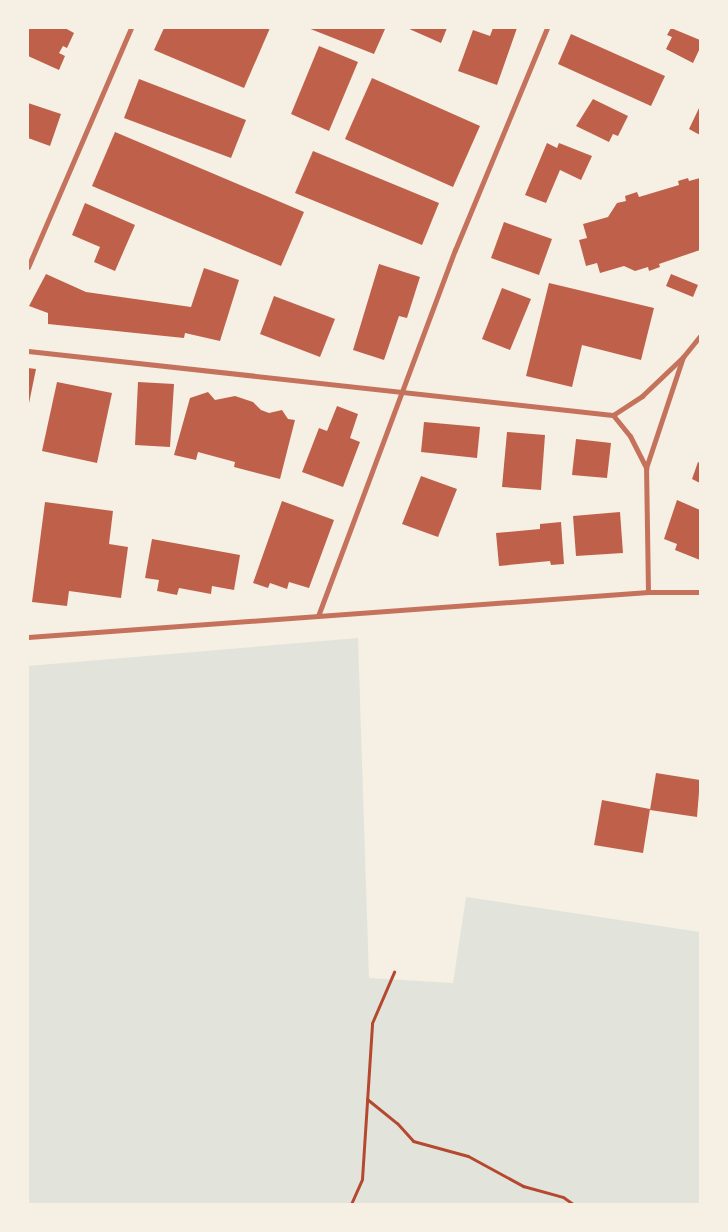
<!DOCTYPE html>
<html>
<head>
<meta charset="utf-8">
<style>
	body { margin:0 }
	#map { position:relative; width:728px; height:1232px; overflow:hidden; background:#f6efe4; font-family:"Roboto Condensed",sans-serif }
	div>[style] { position:absolute }
	[style*='--x'] { left:calc(var(--x)*1px); top:calc(var(--y)*1px); width:calc(var(--w)*1px); rotate:calc(var(--a)*1deg) }
	.green>* { inset:0; background:#e2e4dc }
	.building>* { inset:0; background:#bf614a }
	.path>* { height:3px; margin:-1.5px; padding:0 1.5px; transform-origin:1.5px; border-radius:1.5px; background:#b5482f }
	.minor>* { height:5px; margin:-2.5px; padding:0 2.5px; transform-origin:2.5px; border-radius:2.5px; background:#c5725c }
	span { translate:-50% -50%; white-space:nowrap; text-align:center; line-height:1.15; -webkit-text-stroke:4.5px #f6efe4; paint-order:stroke }
	.frame { position:absolute; inset:0; border:29px solid #f6efe4; pointer-events:none }
</style>
</head>
<body>
<div id="map">
	<div class="green">
		<div style="clip-path:polygon(358px 638px,369px 978px,453px 983px,466px 897px,700px 932px,700px 1204px,28px 1204px,28px 666px)"></div>
	</div>
	<div class="building">
		<div style="clip-path:polygon(28px 28px,65px 28px,74px 33px,67px 48px,63px 46px,59px 53px,65px 56px,59px 70px,28px 56px)"></div>
		<div style="clip-path:polygon(164px 28px,270px 28px,244px 88px,154px 50px)"></div>
		<div style="clip-path:polygon(308px 28px,382px 28px,385px 29px,374px 54px)"></div>
		<div style="clip-path:polygon(407px 28px,447px 28px,441px 43px)"></div>
		<div style="clip-path:polygon(493px 28px,517px 28px,497px 85px,458px 71px,473px 30px,490px 36px)"></div>
		<div style="clip-path:polygon(671px 28px,700px 40px,700px 48px,693px 63px,666px 49px,672px 37px,667px 35px)"></div>
		<div style="clip-path:polygon(571px 34px,665px 76px,651px 106px,558px 64px)"></div>
		<div style="clip-path:polygon(319px 46px,358px 62px,329px 131px,291px 114px)"></div>
		<div style="clip-path:polygon(372px 78px,480px 126px,453px 187px,345px 139px)"></div>
		<div style="clip-path:polygon(139px 79px,246px 120px,231px 158px,124px 118px)"></div>
		<div style="clip-path:polygon(593px 99px,628px 116px,618px 136px,613px 134px,609px 142px,576px 126px)"></div>
		<div style="clip-path:polygon(28px 103px,61px 114px,50px 146px,28px 138px)"></div>
		<div style="clip-path:polygon(700px 106px,700px 135px,689px 129px)"></div>
		<div style="clip-path:polygon(115px 132px,304px 212px,281px 266px,92px 186px)"></div>
		<div style="clip-path:polygon(547px 143px,557px 148px,559px 143px,592px 156px,581px 180px,560px 170px,546px 203px,525px 195px)"></div>
		<div style="clip-path:polygon(313px 151px,439px 203px,422px 245px,295px 193px)"></div>
		<div style="clip-path:polygon(688px 178px,689px 181px,700px 178px,700px 250px,659px 264px,660px 267px,649px 271px,648px 267px,635px 271px,624px 266px,600px 273px,597px 263px,586px 266px,579px 240px,587px 238px,583px 224px,608px 217px,617px 203px,626px 201px,625px 196px,637px 192px,639px 197px,679px 185px,678px 181px)"></div>
		<div style="clip-path:polygon(85px 203px,135px 225px,115px 271px,94px 262px,100px 247px,72px 235px)"></div>
		<div style="clip-path:polygon(504px 222px,552px 239px,539px 275px,491px 258px)"></div>
		<div style="clip-path:polygon(379px 264px,420px 277px,407px 318px,399px 316px,384px 360px,353px 350px)"></div>
		<div style="clip-path:polygon(204px 268px,239px 280px,220px 341px,185px 333px,184px 338px,48px 324px,48px 313px,29px 306px,46px 274px,86px 292px,191px 307px)"></div>
		<div style="clip-path:polygon(671px 274px,698px 285px,693px 297px,666px 286px)"></div>
		<div style="clip-path:polygon(549px 283px,654px 308px,641px 360px,582px 345px,572px 387px,526px 376px)"></div>
		<div style="clip-path:polygon(502px 288px,531px 299px,510px 350px,482px 339px)"></div>
		<div style="clip-path:polygon(274px 296px,335px 319px,320px 357px,260px 334px)"></div>
		<div style="clip-path:polygon(28px 368px,36px 369px,28px 408px)"></div>
		<div style="clip-path:polygon(57px 382px,112px 393px,97px 463px,42px 451px)"></div>
		<div style="clip-path:polygon(138px 382px,174px 384px,170px 447px,135px 445px)"></div>
		<div style="clip-path:polygon(208px 392px,215px 400px,235px 396px,253px 402px,261px 410px,269px 413px,282px 410px,288px 419px,295px 420px,280px 479px,234px 467px,235px 462px,198px 452px,196px 460px,174px 455px,190px 398px)"></div>
		<div style="clip-path:polygon(337px 406px,358px 414px,350px 438px,360px 442px,343px 487px,302px 472px,319px 428px,327px 431px)"></div>
		<div style="clip-path:polygon(424px 422px,480px 427px,477px 458px,421px 452px)"></div>
		<div style="clip-path:polygon(507px 432px,545px 435px,541px 490px,502px 487px)"></div>
		<div style="clip-path:polygon(576px 439px,611px 443px,607px 478px,572px 475px)"></div>
		<div style="clip-path:polygon(698px 462px,700px 463px,700px 483px,692px 479px)"></div>
		<div style="clip-path:polygon(421px 476px,457px 489px,438px 537px,402px 524px)"></div>
		<div style="clip-path:polygon(677px 500px,700px 510px,700px 560px,675px 550px,677px 544px,664px 539px)"></div>
		<div style="clip-path:polygon(282px 501px,334px 520px,309px 588px,289px 582px,287px 589px,270px 583px,268px 588px,253px 583px)"></div>
		<div style="clip-path:polygon(45px 502px,113px 511px,109px 544px,128px 547px,121px 598px,69px 591px,67px 606px,32px 602px)"></div>
		<div style="clip-path:polygon(620px 512px,623px 553px,576px 556px,573px 516px)"></div>
		<div style="clip-path:polygon(561px 522px,564px 564px,551px 565px,550px 561px,499px 566px,496px 533px,540px 529px,540px 524px)"></div>
		<div style="clip-path:polygon(152px 539px,240px 555px,234px 590px,212px 586px,211px 594px,179px 588px,177px 595px,157px 591px,159px 580px,145px 578px)"></div>
		<div style="clip-path:polygon(656px 773px,700px 780px,697px 817px,650px 810px)"></div>
		<div style="clip-path:polygon(602px 800px,650px 809px,643px 853px,594px 845px)"></div>
	</div>
	<div class="path">
		<div style="--x:367;--y:1099;--w:38;--a:39"></div>
		<div style="--x:397;--y:1123;--w:24;--a:48"></div>
		<div style="--x:413;--y:1141;--w:57;--a:15.3"></div>
		<div style="--x:468;--y:1156;--w:63;--a:28.6"></div>
		<div style="--x:523;--y:1186;--w:41;--a:15.4"></div>
		<div style="--x:563;--y:1197;--w:12;--a:35"></div>
		<div style="--x:351;--y:1204;--w:27;--a:-66"></div>
		<div style="--x:362;--y:1179;--w:156;--a:-86.3"></div>
		<div style="--x:372;--y:1023;--w:56;--a:-66.7"></div>
	</div>
	<div class="minor">
		<div style="--x:28;--y:267;--w:260;--a:-66.7"></div>
		<div style="--x:28;--y:351;--w:588;--a:6.24"></div>
		<div style="--x:613;--y:415;--w:35;--a:-33"></div>
		<div style="--x:642;--y:396;--w:57;--a:-43.6"></div>
		<div style="--x:613;--y:415;--w:27;--a:51"></div>
		<div style="--x:630;--y:436;--w:36;--a:63"></div>
		<div style="--x:648;--y:592;--w:124;--a:-90.9"></div>
		<div style="--x:646;--y:468;--w:117;--a:-71.6"></div>
		<div style="--x:683;--y:357;--w:27;--a:-51"></div>
		<div style="--x:318;--y:616;--w:391;--a:-69.5"></div>
		<div style="--x:455;--y:250;--w:240;--a:-67.5"></div>
		<div style="--x:28;--y:637;--w:622;--a:-4.15"></div>
		<div style="--x:648;--y:592;--w:52;--a:0"></div>
	</div>
	<div class="frame"></div>
</div>
</body>
</html>
